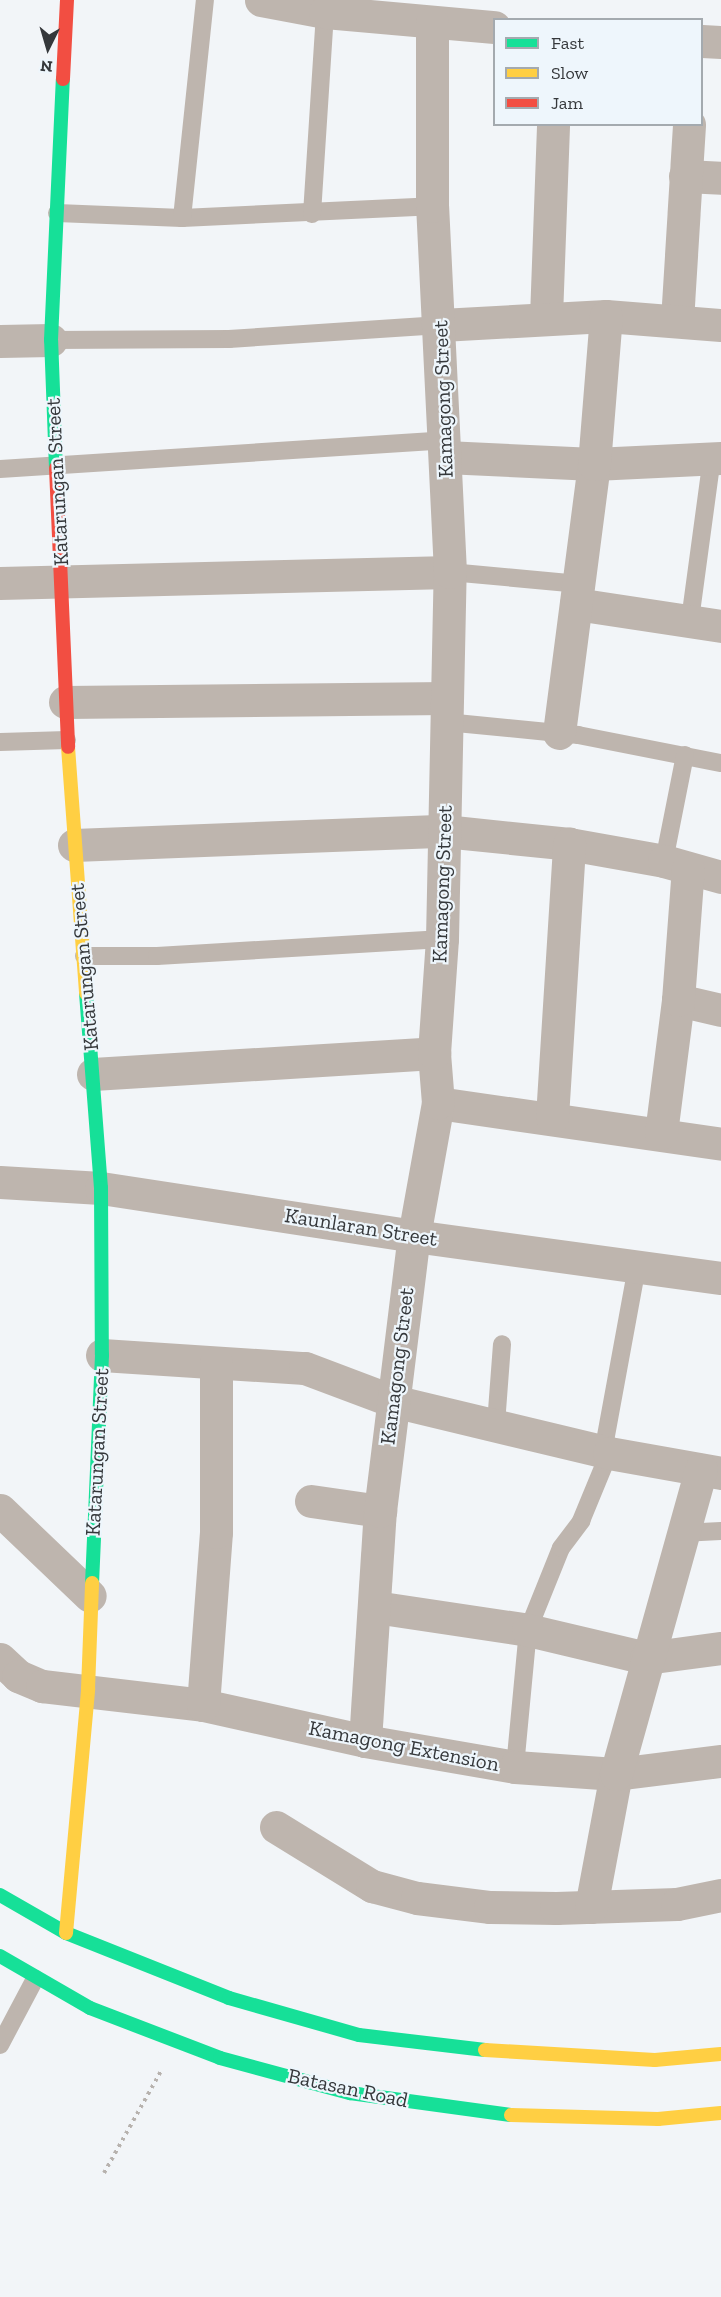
<!DOCTYPE html>
<html>
<head>
<meta charset="utf-8">
<style>
	body { margin:0 }
	#map { position:relative; width:721px; height:2297px; overflow:hidden; background:#f2f5f8; font-family:"Zilla Slab",serif }
	div>[style] { position:absolute }
	[style*='--x'] { left:calc(var(--x)*1px); top:calc(var(--y)*1px); width:calc(var(--w)*1px); rotate:calc(var(--a)*1deg) }
	.path>* { height:4px; margin-top:-2px; transform-origin:0; background:repeating-linear-gradient(90deg,#b7b2ae 0 3px,transparent 0 7.5px) }
	.lane>* { height:18px; margin:-9px; padding:0 9px; transform-origin:9px; border-radius:9px; background:#beb5ae }
	.street>* { height:33px; margin:-16.5px; padding:0 16.5px; transform-origin:16.5px; border-radius:16.5px; background:#beb5ae }
	.fast>* { height:14px; margin:-7px; padding:0 7px; transform-origin:7px; border-radius:7px; background:#16e098 }
	.slow>* { height:14px; margin:-7px; padding:0 7px; transform-origin:7px; border-radius:7px; background:#ffcf43 }
	.jam>* { height:14px; margin:-7px; padding:0 7px; transform-origin:7px; border-radius:7px; background:#f24e42 }
	span { translate:-50% -50%; white-space:nowrap; text-align:center; line-height:1.15; -webkit-text-stroke:4.5px #eef6fc; paint-order:stroke }
	.street-label { font-size:21px; color:#35383b }
	.legend { position:absolute; left:493px; top:18px; width:210px; height:108px; box-sizing:border-box; background:#eef6fc; border:2px solid #a4aaaf; margin:0; padding:8px 10px; list-style:none; font-size:18px; color:#35383b }
	.legend li { display:flex; align-items:center; gap:12px; height:30px }
	.legend b { width:30px; border:2px solid #a4aaaf }
	.north { position:absolute; left:18px; top:18px; width:60px; height:60px; -webkit-text-stroke:4px #eef6fc; paint-order:stroke; rotate:185deg; font-size:16px; font-weight:700; line-height:24px; text-align:center; color:#35383b }
	.north::after { content:''; display:block; margin:auto; width:21px; height:27px; background:#35383b; clip-path:polygon(50% 0,100% 100%,50% 72%,0 100%) }
</style>
</head>
<body>
<div id="map">
	<div class="path">
		<div style="--x:104;--y:2173;--w:117;--a:-60.8"></div>
	</div>
	<div class="lane">
		<div style="--x:57;--y:213;--w:125;--a:2.3"></div>
		<div style="--x:182;--y:218;--w:250;--a:-2.7"></div>
		<div style="--x:312;--y:214;--w:202;--a:-86.3"></div>
		<div style="--x:182;--y:218;--w:219;--a:-84"></div>
		<div style="--x:51;--y:340;--w:178;--a:-0.3"></div>
		<div style="--x:229;--y:339;--w:212;--a:-3.8"></div>
		<div style="--x:0;--y:469;--w:446;--a:-3.7"></div>
		<div style="--x:450;--y:572;--w:130;--a:5.3"></div>
		<div style="--x:690;--y:620;--w:164;--a:-82.3"></div>
		<div style="--x:446;--y:722;--w:133;--a:5.6"></div>
		<div style="--x:578;--y:735;--w:146;--a:11.1"></div>
		<div style="--x:0;--y:742;--w:67;--a:-1.7"></div>
		<div style="--x:664;--y:861;--w:108;--a:-78.8"></div>
		<div style="--x:84;--y:956;--w:73;--a:0"></div>
		<div style="--x:157;--y:956;--w:286;--a:-3.4"></div>
		<div style="--x:496;--y:1424;--w:80;--a:-85.7"></div>
		<div style="--x:603;--y:1452;--w:189;--a:-79.6"></div>
		<div style="--x:681;--y:1533;--w:40;--a:-2.9"></div>
		<div style="--x:515;--y:1767;--w:138;--a:-84.6"></div>
		<div style="--x:528;--y:1630;--w:88;--a:-68.1"></div>
		<div style="--x:561;--y:1548;--w:34;--a:-53"></div>
		<div style="--x:581;--y:1521;--w:74;--a:-67.6"></div>
		<div style="--x:0;--y:2045;--w:75;--a:-62.1"></div>
	</div>
	<div class="street">
		<div style="--x:261;--y:0;--w:65;--a:10.6"></div>
		<div style="--x:325;--y:12;--w:170;--a:5.1"></div>
		<div style="--x:702;--y:41;--w:19;--a:3"></div>
		<div style="--x:685;--y:176;--w:36;--a:3"></div>
		<div style="--x:546;--y:317;--w:193;--a:-87.9"></div>
		<div style="--x:677;--y:321;--w:197;--a:-86.5"></div>
		<div style="--x:441;--y:325;--w:165;--a:-3.1"></div>
		<div style="--x:606;--y:316;--w:115;--a:4.5"></div>
		<div style="--x:0;--y:341;--w:51;--a:-1.1"></div>
		<div style="--x:445;--y:457;--w:149;--a:2.7"></div>
		<div style="--x:594;--y:464;--w:127;--a:-2.7"></div>
		<div style="--x:0;--y:583;--w:450;--a:-1.4"></div>
		<div style="--x:576;--y:604;--w:147;--a:8.6"></div>
		<div style="--x:65;--y:702;--w:382;--a:-0.6"></div>
		<div style="--x:559;--y:733;--w:271;--a:-82.6"></div>
		<div style="--x:594;--y:464;--w:148;--a:-85.4"></div>
		<div style="--x:74;--y:845;--w:370;--a:-2.2"></div>
		<div style="--x:444;--y:831;--w:126;--a:5.9"></div>
		<div style="--x:569;--y:844;--w:97;--a:10.1"></div>
		<div style="--x:664;--y:861;--w:59;--a:15.7"></div>
		<div style="--x:678;--y:1000;--w:44;--a:13.1"></div>
		<div style="--x:93;--y:1074;--w:342;--a:-3.5"></div>
		<div style="--x:438;--y:1103;--w:286;--a:8.2"></div>
		<div style="--x:552;--y:1117;--w:274;--a:-86.4"></div>
		<div style="--x:661;--y:1133;--w:134;--a:-82.7"></div>
		<div style="--x:678;--y:1000;--w:132;--a:-85.7"></div>
		<div style="--x:0;--y:1182;--w:101;--a:3.4"></div>
		<div style="--x:101;--y:1188;--w:317;--a:8.7"></div>
		<div style="--x:414;--y:1236;--w:310;--a:7.8"></div>
		<div style="--x:102;--y:1355;--w:203;--a:3.7"></div>
		<div style="--x:305;--y:1368;--w:94;--a:20.6"></div>
		<div style="--x:393;--y:1401;--w:222;--a:13.5"></div>
		<div style="--x:609;--y:1453;--w:114;--a:10.1"></div>
		<div style="--x:311;--y:1501;--w:70;--a:8.2"></div>
		<div style="--x:0;--y:1510;--w:124;--a:43.7"></div>
		<div style="--x:375;--y:1607;--w:155;--a:8.5"></div>
		<div style="--x:528;--y:1630;--w:121;--a:13.3"></div>
		<div style="--x:646;--y:1658;--w:76;--a:-7.6"></div>
		<div style="--x:0;--y:1659;--w:25;--a:43"></div>
		<div style="--x:18;--y:1676;--w:26;--a:23"></div>
		<div style="--x:42;--y:1686;--w:162;--a:6.7"></div>
		<div style="--x:203;--y:1705;--w:166;--a:12.5"></div>
		<div style="--x:365;--y:1741;--w:152;--a:9.8"></div>
		<div style="--x:515;--y:1767;--w:101;--a:4"></div>
		<div style="--x:616;--y:1774;--w:106;--a:-7.1"></div>
		<div style="--x:203;--y:1705;--w:173;--a:-85.7"></div>
		<div style="--x:216;--y:1532;--w:169;--a:-90"></div>
		<div style="--x:365;--y:1741;--w:230;--a:-86.3"></div>
		<div style="--x:380;--y:1511;--w:277;--a:-83"></div>
		<div style="--x:414;--y:1236;--w:135;--a:-79.8"></div>
		<div style="--x:438;--y:1103;--w:50;--a:-94.6"></div>
		<div style="--x:434;--y:1053;--w:114;--a:-86"></div>
		<div style="--x:442;--y:939;--w:367;--a:-88.8"></div>
		<div style="--x:450;--y:572;--w:366;--a:-92.8"></div>
		<div style="--x:432;--y:206;--w:183;--a:-90"></div>
		<div style="--x:276;--y:1827;--w:113;--a:31.6"></div>
		<div style="--x:372;--y:1886;--w:47;--a:14.9"></div>
		<div style="--x:417;--y:1898;--w:74;--a:7"></div>
		<div style="--x:490;--y:1907;--w:66;--a:0.9"></div>
		<div style="--x:556;--y:1908;--w:121;--a:-1.9"></div>
		<div style="--x:677;--y:1904;--w:45;--a:-11.6"></div>
		<div style="--x:591;--y:1907;--w:135;--a:-79.4"></div>
		<div style="--x:616;--y:1774;--w:316;--a:-74.4"></div>
	</div>
	<div class="fast">
		<div style="--x:56;--y:468;--w:128;--a:-92.2"></div>
		<div style="--x:51;--y:340;--w:261;--a:-87.4"></div>
		<div style="--x:86;--y:993;--w:196;--a:85.6"></div>
		<div style="--x:101;--y:1188;--w:167;--a:89.7"></div>
		<div style="--x:102;--y:1355;--w:228;--a:92.5"></div>
		<div style="--x:0;--y:1895;--w:76;--a:29.9"></div>
		<div style="--x:66;--y:1933;--w:175;--a:21.7"></div>
		<div style="--x:229;--y:1998;--w:135;--a:15.9"></div>
		<div style="--x:359;--y:2035;--w:127;--a:6.8"></div>
		<div style="--x:0;--y:1956;--w:104;--a:30"></div>
		<div style="--x:90;--y:2008;--w:139;--a:21"></div>
		<div style="--x:220;--y:2058;--w:135;--a:15.1"></div>
		<div style="--x:350;--y:2093;--w:162;--a:7.8"></div>
	</div>
	<div class="slow">
		<div style="--x:68;--y:747;--w:247;--a:85.8"></div>
		<div style="--x:66;--y:1933;--w:245;--a:-84.8"></div>
		<div style="--x:88;--y:1689;--w:106;--a:-87.8"></div>
		<div style="--x:485;--y:2050;--w:170;--a:3.4"></div>
		<div style="--x:655;--y:2060;--w:66;--a:-5.2"></div>
		<div style="--x:511;--y:2115;--w:147;--a:1.6"></div>
		<div style="--x:658;--y:2119;--w:63;--a:-5.4"></div>
	</div>
	<div class="jam">
		<div style="--x:63;--y:79;--w:79;--a:-87.1"></div>
		<div style="--x:56;--y:468;--w:279;--a:87.5"></div>
	</div>
	<div class="street-label">
		<span style="left:443px;top:399px;rotate:-92deg">Kamagong Street</span>
		<span style="left:57px;top:482px;rotate:-93deg">Katarungan Street</span>
		<span style="left:442px;top:884px;rotate:-88deg">Kamagong Street</span>
		<span style="left:84px;top:967px;rotate:-95deg">Katarungan Street</span>
		<span style="left:361px;top:1227px;rotate:9deg">Kaunlaran Street</span>
		<span style="left:397px;top:1366px;rotate:-83deg">Kamagong Street</span>
		<span style="left:97px;top:1452px;rotate:-87deg">Katarungan Street</span>
		<span style="left:404px;top:1746px;rotate:11deg">Kamagong Extension</span>
		<span style="left:348px;top:2088px;rotate:12deg">Batasan Road</span>
	</div>
	<ul class="legend">
	<li><b style="height:8px;background:#16e098"></b>Fast</li>
	<li><b style="height:8px;background:#ffcf43"></b>Slow</li>
	<li><b style="height:8px;background:#f24e42"></b>Jam</li>
	</ul>
	<div class="north">N</div>
</div>
</body>
</html>
